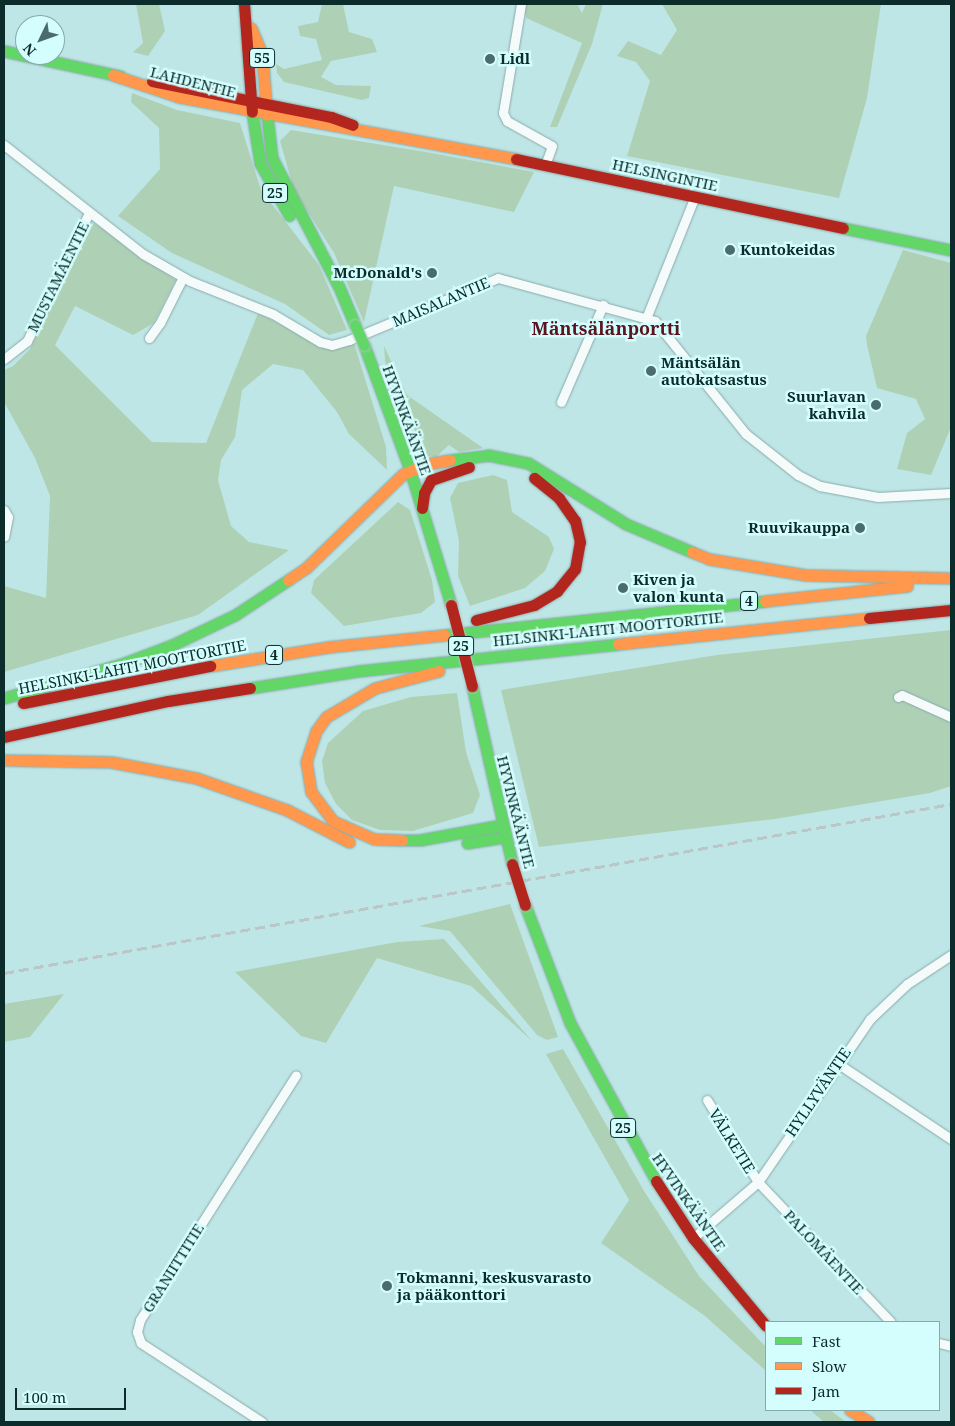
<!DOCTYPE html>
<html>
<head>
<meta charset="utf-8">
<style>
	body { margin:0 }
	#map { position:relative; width:955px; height:1426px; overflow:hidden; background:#bfe6e6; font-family:"Noto Serif",serif }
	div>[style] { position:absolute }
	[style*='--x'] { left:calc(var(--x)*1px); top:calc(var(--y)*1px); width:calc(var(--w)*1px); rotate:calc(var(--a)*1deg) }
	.green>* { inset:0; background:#aed1b6 }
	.roads { filter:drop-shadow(0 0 1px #8baaaa) drop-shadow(0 0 1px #8baaaa) }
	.street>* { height:9px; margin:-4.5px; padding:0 4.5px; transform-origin:4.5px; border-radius:4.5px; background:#f5fbfb }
	.fast>* { height:11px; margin:-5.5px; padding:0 5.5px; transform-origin:5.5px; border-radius:5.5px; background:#63d668 }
	.slow>* { height:11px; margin:-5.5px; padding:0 5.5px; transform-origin:5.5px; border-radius:5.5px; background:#ff974d }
	.jam>* { height:11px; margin:-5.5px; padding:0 5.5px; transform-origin:5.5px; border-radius:5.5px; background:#b3261e }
	.rail>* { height:2.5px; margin-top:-1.25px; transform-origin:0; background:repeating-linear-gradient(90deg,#bbc6c6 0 10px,transparent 0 15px) }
	.bridges { filter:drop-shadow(0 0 1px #afc4c4) drop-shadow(0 0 1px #afc4c4) }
	.fast-bridge>* { height:11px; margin:-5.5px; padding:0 5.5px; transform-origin:5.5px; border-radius:5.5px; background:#63d668 }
	.jam-bridge>* { height:11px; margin:-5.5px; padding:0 5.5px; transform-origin:5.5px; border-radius:5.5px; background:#b3261e }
	.dots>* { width:14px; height:14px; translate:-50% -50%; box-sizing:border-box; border:2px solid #d4fefd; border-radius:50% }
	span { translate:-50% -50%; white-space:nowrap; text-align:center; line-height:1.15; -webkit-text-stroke:5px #d4fefd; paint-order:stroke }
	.shield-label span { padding:1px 4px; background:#d4fefd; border:1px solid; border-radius:4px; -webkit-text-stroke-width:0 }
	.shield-label { font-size:14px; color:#0c2b2b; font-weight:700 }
	.poi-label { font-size:15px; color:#0c2b2b; font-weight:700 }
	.left { translate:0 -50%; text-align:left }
	.right { translate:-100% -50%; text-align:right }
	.street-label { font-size:15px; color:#0c2b2b }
	.quarter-label { font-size:18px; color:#591420; font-weight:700 }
	.frame { position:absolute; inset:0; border:5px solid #0c2b2b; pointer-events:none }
	.legend { position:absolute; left:765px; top:1321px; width:175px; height:90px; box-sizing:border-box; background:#d4fefd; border:1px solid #84aaa9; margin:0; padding:6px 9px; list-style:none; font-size:15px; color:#0c2b2b }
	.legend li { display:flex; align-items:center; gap:10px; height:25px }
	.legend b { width:25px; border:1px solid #84aaa9 }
	.north { position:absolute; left:15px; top:15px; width:50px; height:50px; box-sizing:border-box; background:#d4fefd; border:1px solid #84aaa9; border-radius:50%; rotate:228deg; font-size:14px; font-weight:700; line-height:20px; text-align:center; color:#0c2b2b }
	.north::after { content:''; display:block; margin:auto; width:18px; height:22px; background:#4b6c6c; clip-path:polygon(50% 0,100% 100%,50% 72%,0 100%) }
	.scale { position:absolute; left:15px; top:1388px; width:111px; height:22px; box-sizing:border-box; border:2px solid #0c2b2b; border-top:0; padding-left:6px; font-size:15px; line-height:18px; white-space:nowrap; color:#0c2b2b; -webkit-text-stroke:4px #d4fefd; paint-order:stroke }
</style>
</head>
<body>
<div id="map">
	<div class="green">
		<div style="clip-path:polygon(136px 4px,159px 4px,165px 31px,148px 56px,133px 52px,143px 43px)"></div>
		<div style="clip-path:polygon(322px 4px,343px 4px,349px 32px,372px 39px,377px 52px,331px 61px,321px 77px,336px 85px,371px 86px,369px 98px,362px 100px,284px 82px,277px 73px,276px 64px,284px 69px,322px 60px,316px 39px,300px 36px,298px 26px,318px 22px)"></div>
		<div style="clip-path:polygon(524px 4px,577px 4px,582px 13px,586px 4px,603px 4px,592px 44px,557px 127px,550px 127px,582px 43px,526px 18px)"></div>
		<div style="clip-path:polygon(662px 4px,881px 4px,867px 98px,839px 198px,627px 156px,650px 81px,636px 62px,617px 56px,628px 41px,661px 55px,677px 30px)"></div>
		<div style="clip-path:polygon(132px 93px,177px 110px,240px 123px,261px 190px,319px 265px,347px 330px,329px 335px,285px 304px,172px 253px,118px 216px,160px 169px,159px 128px,131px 102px)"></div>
		<div style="clip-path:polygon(291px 130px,426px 152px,534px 172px,514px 212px,394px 186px,364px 322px,334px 253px,294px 190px,280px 141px)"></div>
		<div style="clip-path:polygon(94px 223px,176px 280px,154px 323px,133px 335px,75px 306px,55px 345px,152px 442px,206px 443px,258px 313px,332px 349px,354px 343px,386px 447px,387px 470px,349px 434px,337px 412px,303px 370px,273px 364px,242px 390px,235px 437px,221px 460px,218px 480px,231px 526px,249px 542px,289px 550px,198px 615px,4px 672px,4px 586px,46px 598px,50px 496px,35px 458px,4px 402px,4px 370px,13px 366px,30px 349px,59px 287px)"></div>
		<div style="clip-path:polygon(903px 250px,951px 263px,951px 427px,931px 475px,897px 469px,907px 433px,925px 419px,916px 399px,877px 388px,867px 345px,866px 336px)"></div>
		<div style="clip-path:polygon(384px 346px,407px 395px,483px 448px,459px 452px,449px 445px,436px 457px,426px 456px,385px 361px)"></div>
		<div style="clip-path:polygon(493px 475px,507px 480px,512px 512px,549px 537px,554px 549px,545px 571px,525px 588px,470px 606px,458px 576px,459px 541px,450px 498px,458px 483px)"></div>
		<div style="clip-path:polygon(398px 502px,410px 510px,432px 580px,435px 602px,421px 613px,344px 626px,311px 593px,314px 580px)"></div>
		<div style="clip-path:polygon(951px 630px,951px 786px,930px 793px,775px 819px,539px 847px,501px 690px,717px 655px)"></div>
		<div style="clip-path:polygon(457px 693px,466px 752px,480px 795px,473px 813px,413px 831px,380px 830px,352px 820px,336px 804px,325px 783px,322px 761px,328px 743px,363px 711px,411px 697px)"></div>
		<div style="clip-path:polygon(510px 904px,558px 1037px,547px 1040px,537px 1035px,450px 931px,419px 926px)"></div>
		<div style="clip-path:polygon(444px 939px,532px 1041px,471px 986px,377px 958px,326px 1043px,301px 1036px,235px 972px,397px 942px)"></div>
		<div style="clip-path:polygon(64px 994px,30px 1037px,4px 1042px,4px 1004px)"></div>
		<div style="clip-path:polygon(563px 1049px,644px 1191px,699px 1276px,766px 1347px,766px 1371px,705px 1316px,601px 1243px,629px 1200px,546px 1054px)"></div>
		<div style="clip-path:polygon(810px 1410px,830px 1410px,846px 1422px,824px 1422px)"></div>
	</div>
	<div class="roads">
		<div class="street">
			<div style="--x:521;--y:4;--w:110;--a:99.4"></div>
			<div style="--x:503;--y:113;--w:9;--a:63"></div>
			<div style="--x:507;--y:121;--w:51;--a:29.1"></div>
			<div style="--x:552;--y:146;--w:20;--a:110"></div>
			<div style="--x:4;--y:145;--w:177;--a:38.1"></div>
			<div style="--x:143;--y:254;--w:54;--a:29.9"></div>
			<div style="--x:190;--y:281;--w:89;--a:21.7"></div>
			<div style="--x:273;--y:314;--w:55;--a:30.8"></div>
			<div style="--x:320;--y:342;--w:12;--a:14"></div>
			<div style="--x:332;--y:345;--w:18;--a:-16"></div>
			<div style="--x:349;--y:340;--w:161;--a:-22.6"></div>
			<div style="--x:498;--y:278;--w:163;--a:15.3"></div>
			<div style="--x:655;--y:321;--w:145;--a:51.2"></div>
			<div style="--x:746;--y:434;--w:66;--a:38.3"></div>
			<div style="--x:798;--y:475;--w:25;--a:27"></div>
			<div style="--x:820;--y:486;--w:59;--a:10.7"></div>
			<div style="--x:878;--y:497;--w:73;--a:-3.1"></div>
			<div style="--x:647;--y:316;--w:129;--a:-68.2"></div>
			<div style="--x:149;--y:338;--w:19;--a:-54"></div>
			<div style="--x:160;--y:323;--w:51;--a:-63.4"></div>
			<div style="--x:4;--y:359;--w:29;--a:-38"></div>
			<div style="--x:27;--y:341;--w:142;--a:-64.2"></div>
			<div style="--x:561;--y:402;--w:106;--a:-66.6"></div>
			<div style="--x:4;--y:510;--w:8;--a:60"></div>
			<div style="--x:8;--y:517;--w:20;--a:101"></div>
			<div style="--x:898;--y:697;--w:4;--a:-27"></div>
			<div style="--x:902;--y:695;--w:54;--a:24.2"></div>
			<div style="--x:837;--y:1063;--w:137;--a:33.7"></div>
			<div style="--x:707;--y:1100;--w:97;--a:58.1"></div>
			<div style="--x:758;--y:1182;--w:193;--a:46.5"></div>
			<div style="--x:693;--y:1238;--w:86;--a:-40.7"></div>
			<div style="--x:758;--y:1182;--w:198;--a:-55.5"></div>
			<div style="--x:870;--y:1019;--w:51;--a:-43.4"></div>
			<div style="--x:907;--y:984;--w:53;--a:-33.4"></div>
			<div style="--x:939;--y:1343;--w:12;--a:14"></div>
			<div style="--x:262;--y:1422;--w:145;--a:-146.9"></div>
			<div style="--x:141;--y:1343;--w:12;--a:-110"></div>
			<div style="--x:137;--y:1332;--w:12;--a:-76"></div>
			<div style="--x:140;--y:1320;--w:290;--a:-57.5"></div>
		</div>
		<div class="fast">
			<div style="--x:4;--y:51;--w:119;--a:12.2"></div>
			<div style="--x:252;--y:112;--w:52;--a:81.1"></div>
			<div style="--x:260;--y:163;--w:60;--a:60.9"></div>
			<div style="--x:267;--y:115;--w:43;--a:83.4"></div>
			<div style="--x:272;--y:158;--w:145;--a:62.6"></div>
			<div style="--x:339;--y:287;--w:41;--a:67.2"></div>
			<div style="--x:843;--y:228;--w:110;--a:11.5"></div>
			<div style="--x:364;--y:345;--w:133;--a:69.8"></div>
			<div style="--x:410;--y:470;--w:141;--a:73.1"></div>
			<div style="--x:450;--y:460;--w:38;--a:-7"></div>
			<div style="--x:488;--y:455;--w:41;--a:11.3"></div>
			<div style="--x:528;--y:463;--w:115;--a:31.9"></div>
			<div style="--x:626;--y:524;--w:72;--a:23"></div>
			<div style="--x:444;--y:635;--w:323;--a:-6"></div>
			<div style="--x:472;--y:686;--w:182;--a:77.3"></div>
			<div style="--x:250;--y:688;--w:109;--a:-8.9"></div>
			<div style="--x:358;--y:671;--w:261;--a:-5.9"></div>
			<div style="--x:4;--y:698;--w:123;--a:-16.1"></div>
			<div style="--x:122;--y:664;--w:53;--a:-20.8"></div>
			<div style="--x:172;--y:645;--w:70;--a:-25.5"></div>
			<div style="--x:235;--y:615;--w:64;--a:-33.4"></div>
			<div style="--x:402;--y:840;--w:18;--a:0"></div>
			<div style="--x:420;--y:840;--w:83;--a:-10.4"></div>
			<div style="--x:467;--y:843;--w:38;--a:-9"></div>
			<div style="--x:525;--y:905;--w:126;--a:69.1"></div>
			<div style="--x:570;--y:1023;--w:180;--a:61.4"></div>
		</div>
		<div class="slow">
			<div style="--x:251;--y:28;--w:28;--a:67"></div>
			<div style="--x:262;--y:54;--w:61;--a:85.3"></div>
			<div style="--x:113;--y:75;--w:70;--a:18.4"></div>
			<div style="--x:179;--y:97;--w:343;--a:10.4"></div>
			<div style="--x:692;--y:552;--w:18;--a:22"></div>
			<div style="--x:709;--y:559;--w:98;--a:9.4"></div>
			<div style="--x:806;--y:575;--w:145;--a:1.2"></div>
			<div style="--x:288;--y:580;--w:22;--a:-34"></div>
			<div style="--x:306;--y:568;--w:135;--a:-44.1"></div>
			<div style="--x:403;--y:474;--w:26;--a:-23"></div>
			<div style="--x:427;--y:464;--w:23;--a:-10"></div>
			<div style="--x:765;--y:601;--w:143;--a:-6"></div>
			<div style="--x:618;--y:644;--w:252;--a:-5.9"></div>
			<div style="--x:210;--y:666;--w:120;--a:-9.1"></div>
			<div style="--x:328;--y:647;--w:117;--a:-5.9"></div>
			<div style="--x:4;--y:760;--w:107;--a:1.1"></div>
			<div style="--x:111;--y:762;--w:86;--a:10.7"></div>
			<div style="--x:196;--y:778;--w:96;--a:19.4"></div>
			<div style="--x:287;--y:810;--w:70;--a:27.3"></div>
			<div style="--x:402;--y:840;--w:28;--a:-178"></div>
			<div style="--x:374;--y:839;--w:45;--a:-156.3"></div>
			<div style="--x:333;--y:821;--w:36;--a:-127"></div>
			<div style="--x:311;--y:792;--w:30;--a:-99"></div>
			<div style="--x:306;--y:762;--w:33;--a:-72"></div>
			<div style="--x:316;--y:731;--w:17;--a:-54"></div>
			<div style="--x:326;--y:717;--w:57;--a:-30.6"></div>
			<div style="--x:375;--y:688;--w:66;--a:-14.9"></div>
			<div style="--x:850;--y:1410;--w:22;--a:32"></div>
		</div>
		<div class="jam">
			<div style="--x:244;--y:4;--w:108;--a:85.8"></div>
			<div style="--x:152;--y:81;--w:183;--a:11.4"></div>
			<div style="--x:331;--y:117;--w:23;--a:20"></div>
			<div style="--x:516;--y:159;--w:334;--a:11.9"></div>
			<div style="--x:422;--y:508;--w:15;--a:-82"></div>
			<div style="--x:424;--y:493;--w:15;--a:-62"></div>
			<div style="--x:431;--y:480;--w:40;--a:-18.9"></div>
			<div style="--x:869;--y:618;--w:82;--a:-5.6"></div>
			<div style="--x:476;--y:620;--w:60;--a:-14.5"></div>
			<div style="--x:534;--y:605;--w:27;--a:-31"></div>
			<div style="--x:557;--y:591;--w:28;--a:-51"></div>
			<div style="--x:575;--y:569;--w:27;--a:-80"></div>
			<div style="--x:580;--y:542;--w:22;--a:-103"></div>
			<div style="--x:575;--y:521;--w:28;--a:-125"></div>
			<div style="--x:559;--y:498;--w:32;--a:-141"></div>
			<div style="--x:23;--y:703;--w:191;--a:-11.2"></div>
			<div style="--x:4;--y:737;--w:168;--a:-12.4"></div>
			<div style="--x:168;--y:701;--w:83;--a:-9"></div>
			<div style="--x:656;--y:1181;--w:68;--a:57"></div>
			<div style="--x:693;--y:1238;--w:114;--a:50.3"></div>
		</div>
	</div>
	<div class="rail">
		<div style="--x:4;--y:973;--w:962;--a:-10.12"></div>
	</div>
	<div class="bridges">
		<div class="fast-bridge">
			<div style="--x:355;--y:325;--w:22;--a:66"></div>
		</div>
		<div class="jam-bridge">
			<div style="--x:451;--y:605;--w:84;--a:75.5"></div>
			<div style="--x:512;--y:864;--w:43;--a:72.4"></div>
		</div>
	</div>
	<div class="dots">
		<div style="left:490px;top:59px;background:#4b6c6c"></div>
		<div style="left:730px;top:250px;background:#4b6c6c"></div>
		<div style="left:432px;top:273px;background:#4b6c6c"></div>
		<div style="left:651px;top:371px;background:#4b6c6c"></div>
		<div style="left:876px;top:405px;background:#4b6c6c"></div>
		<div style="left:860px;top:528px;background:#4b6c6c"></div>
		<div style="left:623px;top:588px;background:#4b6c6c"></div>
		<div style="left:387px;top:1286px;background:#4b6c6c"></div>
	</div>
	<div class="shield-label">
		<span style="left:262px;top:58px">55</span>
		<span style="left:275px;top:193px">25</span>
		<span style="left:749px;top:601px">4</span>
		<span style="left:461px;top:646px">25</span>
		<span style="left:274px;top:655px">4</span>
		<span style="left:623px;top:1128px">25</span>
	</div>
	<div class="poi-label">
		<span class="left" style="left:500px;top:59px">Lidl</span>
		<span class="left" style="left:740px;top:250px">Kuntokeidas</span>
		<span class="right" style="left:422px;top:273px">McDonald's</span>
		<span class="left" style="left:661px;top:371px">Mäntsälän<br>autokatsastus</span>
		<span class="right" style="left:866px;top:405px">Suurlavan<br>kahvila</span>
		<span class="right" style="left:850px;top:528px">Ruuvikauppa</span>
		<span class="left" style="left:633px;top:588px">Kiven ja<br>valon kunta</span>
		<span class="left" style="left:397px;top:1286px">Tokmanni, keskusvarasto<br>ja pääkonttori</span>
	</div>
	<div class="street-label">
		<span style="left:193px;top:82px;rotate:14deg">LAHDENTIE</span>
		<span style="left:665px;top:175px;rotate:12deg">HELSINGINTIE</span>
		<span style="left:58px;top:277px;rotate:-64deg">MUSTAMÄENTIE</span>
		<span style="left:441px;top:302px;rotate:-23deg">MAISALANTIE</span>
		<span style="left:407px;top:420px;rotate:70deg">HYVINKÄÄNTIE</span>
		<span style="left:608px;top:629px;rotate:-6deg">HELSINKI-LAHTI MOOTTORITIE</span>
		<span style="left:132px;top:667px;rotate:-11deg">HELSINKI-LAHTI MOOTTORITIE</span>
		<span style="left:516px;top:812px;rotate:76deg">HYVINKÄÄNTIE</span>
		<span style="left:818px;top:1092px;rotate:-56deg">HYLLYVÄNTIE</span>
		<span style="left:732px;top:1141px;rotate:58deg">VÄLKETIE</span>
		<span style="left:689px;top:1202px;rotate:55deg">HYVINKÄÄNTIE</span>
		<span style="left:824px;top:1252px;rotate:47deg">PALOMÄENTIE</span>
		<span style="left:173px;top:1268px;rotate:-58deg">GRANIITTITIE</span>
	</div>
	<div class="quarter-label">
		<span style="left:606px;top:328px">Mäntsälänportti</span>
	</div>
	<div class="frame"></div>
	<ul class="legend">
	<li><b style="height:6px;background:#63d668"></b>Fast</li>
	<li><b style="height:6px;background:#ff974d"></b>Slow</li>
	<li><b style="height:6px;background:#b3261e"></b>Jam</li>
	</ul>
	<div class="north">N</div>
	<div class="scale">100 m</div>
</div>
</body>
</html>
